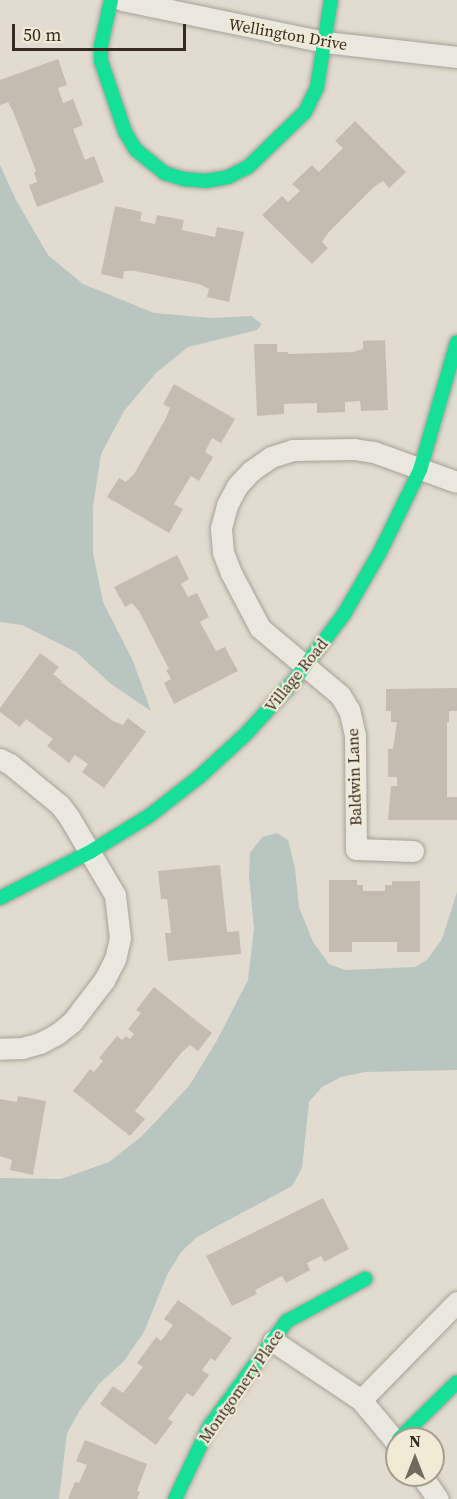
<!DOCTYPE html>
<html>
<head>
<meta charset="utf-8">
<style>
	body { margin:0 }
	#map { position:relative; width:457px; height:1499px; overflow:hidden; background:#e1dccf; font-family:"Source Serif 4",serif }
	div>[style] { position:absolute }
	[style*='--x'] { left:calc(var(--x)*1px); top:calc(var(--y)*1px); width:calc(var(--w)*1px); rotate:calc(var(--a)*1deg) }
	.water>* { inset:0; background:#b8c6bf }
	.building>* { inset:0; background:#c5bcb0 }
	.roads { filter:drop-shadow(0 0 2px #a7a197) drop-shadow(0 0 2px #a7a197) }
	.street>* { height:21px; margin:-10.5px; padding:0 10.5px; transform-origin:10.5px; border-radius:10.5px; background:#eae7df }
	.fast>* { height:14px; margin:-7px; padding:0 7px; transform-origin:7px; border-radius:7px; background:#16e098 }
	span { translate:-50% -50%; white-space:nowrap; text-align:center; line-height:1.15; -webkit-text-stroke:4.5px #f1ead5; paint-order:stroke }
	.street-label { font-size:16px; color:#352b20 }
	.north { position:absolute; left:385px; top:1427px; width:60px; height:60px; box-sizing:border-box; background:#f1ead5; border:2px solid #a69e8d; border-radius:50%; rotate:0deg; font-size:16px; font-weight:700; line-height:24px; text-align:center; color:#352b20 }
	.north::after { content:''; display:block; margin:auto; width:21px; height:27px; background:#71695d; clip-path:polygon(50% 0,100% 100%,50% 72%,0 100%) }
	.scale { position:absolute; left:12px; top:24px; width:174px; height:27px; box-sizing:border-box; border:3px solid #352b20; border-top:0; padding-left:8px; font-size:18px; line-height:21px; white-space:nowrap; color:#352b20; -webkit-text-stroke:4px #f1ead5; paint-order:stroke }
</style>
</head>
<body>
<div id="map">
	<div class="water">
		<div style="clip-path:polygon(0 165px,16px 200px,48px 255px,83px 284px,154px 313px,213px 318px,251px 316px,262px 324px,257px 330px,188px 347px,156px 373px,124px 411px,101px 454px,93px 507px,93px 553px,103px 602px,133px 661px,151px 711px,111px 684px,76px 652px,22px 625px,0 622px)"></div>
		<div style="clip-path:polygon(277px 833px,288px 840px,295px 868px,299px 907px,313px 942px,329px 964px,345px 970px,415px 967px,427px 960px,442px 939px,457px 892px,457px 1070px,365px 1072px,341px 1077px,322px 1087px,309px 1102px,302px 1168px,292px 1186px,197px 1237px,181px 1252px,167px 1275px,144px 1332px,124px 1361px,99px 1384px,80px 1410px,67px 1433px,59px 1499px,0 1499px,0 1178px,61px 1179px,109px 1162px,142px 1136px,189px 1086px,216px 1042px,248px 980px,254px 928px,249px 876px,250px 853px,262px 837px)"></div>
	</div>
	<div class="building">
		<div style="clip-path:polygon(58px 59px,67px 85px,58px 88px,63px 103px,73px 99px,83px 125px,73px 129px,85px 160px,94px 156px,104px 182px,37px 207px,29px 185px,37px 182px,34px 172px,36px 171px,13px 111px,8px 102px,0 105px,0 80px)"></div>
		<div style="clip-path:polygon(355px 121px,406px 172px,389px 188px,383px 181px,374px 187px,328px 233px,322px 242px,328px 248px,312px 264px,262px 215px,282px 196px,288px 202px,300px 191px,292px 184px,312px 165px,319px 172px,343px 148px,335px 141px)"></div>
		<div style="clip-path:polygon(115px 206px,142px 212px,140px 221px,155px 224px,157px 215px,184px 220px,182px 230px,215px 237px,217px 227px,244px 232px,229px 302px,207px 297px,209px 289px,199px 284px,135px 271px,124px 271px,123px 279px,101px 274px)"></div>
		<div style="clip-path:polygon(385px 340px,388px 410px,361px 411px,360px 401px,345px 402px,345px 412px,317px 413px,317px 403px,284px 404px,284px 414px,257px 416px,254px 344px,277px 344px,277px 352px,288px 352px,288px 354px,353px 352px,363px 349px,363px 341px)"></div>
		<div style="clip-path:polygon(174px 384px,235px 419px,221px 443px,212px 438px,205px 452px,213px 457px,199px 481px,191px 476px,174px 504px,183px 509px,169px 533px,107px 497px,119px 478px,126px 482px,134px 474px,166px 418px,170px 408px,163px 404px)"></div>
		<div style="clip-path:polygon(177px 555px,189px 579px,181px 584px,188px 597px,197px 593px,209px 617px,200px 622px,216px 651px,225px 647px,238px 671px,174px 704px,164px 683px,171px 679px,166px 670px,169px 669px,139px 611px,132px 603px,125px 607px,114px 587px)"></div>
		<div style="clip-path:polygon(40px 653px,59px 667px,53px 674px,62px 681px,61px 682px,113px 721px,123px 725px,128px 718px,146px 732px,104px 788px,82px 772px,88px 764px,75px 755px,69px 763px,47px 746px,53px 739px,26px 719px,20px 727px,0 712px,0 708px)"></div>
		<div style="clip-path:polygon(457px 688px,457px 711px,449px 711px,449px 722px,447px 722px,447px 797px,457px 797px,457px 820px,388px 820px,391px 786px,397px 786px,397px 777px,388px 777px,388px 749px,393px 749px,397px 722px,391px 722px,391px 711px,386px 711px,386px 689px)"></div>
		<div style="clip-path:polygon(220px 865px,227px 932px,239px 931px,241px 954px,168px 961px,165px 933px,171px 933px,167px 899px,161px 899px,158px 871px)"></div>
		<div style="clip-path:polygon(329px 880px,357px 880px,357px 885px,363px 885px,363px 891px,385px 891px,385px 885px,392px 885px,392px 881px,420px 881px,420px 952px,397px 952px,397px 942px,352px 942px,352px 952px,329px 952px)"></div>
		<div style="clip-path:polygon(154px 987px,212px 1033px,198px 1051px,190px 1045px,182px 1052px,135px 1111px,145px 1119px,130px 1136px,73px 1091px,90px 1069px,94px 1072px,103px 1061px,99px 1058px,117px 1036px,122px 1040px,126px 1036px,130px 1039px,134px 1034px,128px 1029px,141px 1013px,136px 1010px)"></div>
		<div style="clip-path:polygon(18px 1096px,46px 1101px,33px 1175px,10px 1170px,12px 1160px,0 1156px,0 1099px,17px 1102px)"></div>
		<div style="clip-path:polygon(323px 1198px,349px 1249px,324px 1262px,321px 1256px,307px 1263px,310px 1270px,286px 1283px,282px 1276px,255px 1290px,257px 1294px,232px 1306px,206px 1256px)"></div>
		<div style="clip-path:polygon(178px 1300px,232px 1338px,215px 1361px,211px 1358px,202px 1370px,209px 1375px,193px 1397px,187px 1393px,168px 1419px,173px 1422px,156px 1445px,100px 1404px,113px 1386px,123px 1393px,143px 1367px,137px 1363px,156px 1337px,161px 1341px,173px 1325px,164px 1319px)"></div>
		<div style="clip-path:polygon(85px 1440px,147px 1464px,137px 1491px,140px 1492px,137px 1499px,68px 1499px,75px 1482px,79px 1483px,87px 1465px,76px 1461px)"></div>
	</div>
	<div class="roads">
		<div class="street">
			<div style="--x:122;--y:0;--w:207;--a:11.7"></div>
			<div style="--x:325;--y:42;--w:133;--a:6.5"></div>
			<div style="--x:0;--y:759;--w:11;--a:27"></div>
			<div style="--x:10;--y:764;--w:65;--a:39.4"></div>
			<div style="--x:60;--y:805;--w:15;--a:53"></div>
			<div style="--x:69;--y:817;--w:91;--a:59.5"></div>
			<div style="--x:115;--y:895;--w:43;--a:83.4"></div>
			<div style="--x:120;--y:938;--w:22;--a:103"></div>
			<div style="--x:115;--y:959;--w:22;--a:117"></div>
			<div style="--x:105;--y:979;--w:54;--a:127.5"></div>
			<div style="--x:72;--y:1022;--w:19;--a:141"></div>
			<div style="--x:57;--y:1034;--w:19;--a:152"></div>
			<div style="--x:40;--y:1043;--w:18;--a:164"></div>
			<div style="--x:23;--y:1048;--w:23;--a:178"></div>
			<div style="--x:413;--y:851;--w:57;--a:-178"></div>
			<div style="--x:356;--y:849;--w:114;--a:-90.5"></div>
			<div style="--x:355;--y:735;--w:26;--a:-103"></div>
			<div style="--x:349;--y:710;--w:17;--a:-121"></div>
			<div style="--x:340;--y:695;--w:104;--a:-140.1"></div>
			<div style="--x:260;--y:628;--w:62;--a:-117.8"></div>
			<div style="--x:231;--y:573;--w:22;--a:-111"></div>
			<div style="--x:223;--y:552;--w:24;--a:-95"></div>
			<div style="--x:221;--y:528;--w:24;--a:-75"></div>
			<div style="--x:227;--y:505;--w:21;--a:-62"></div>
			<div style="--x:237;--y:486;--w:21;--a:-47"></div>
			<div style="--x:251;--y:471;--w:24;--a:-35"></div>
			<div style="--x:271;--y:457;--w:23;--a:-18"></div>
			<div style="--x:293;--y:450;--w:61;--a:-0.9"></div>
			<div style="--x:354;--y:449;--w:20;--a:9"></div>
			<div style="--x:374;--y:452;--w:88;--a:19.9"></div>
			<div style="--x:273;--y:1341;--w:106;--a:33.8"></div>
			<div style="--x:361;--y:1400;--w:55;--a:50.2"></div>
			<div style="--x:361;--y:1400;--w:137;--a:-45.6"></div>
			<div style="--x:421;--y:1475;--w:29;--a:55"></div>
		</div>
		<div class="fast">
			<div style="--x:111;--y:0;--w:46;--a:102.5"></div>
			<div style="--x:101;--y:45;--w:16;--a:90"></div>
			<div style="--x:101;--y:61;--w:75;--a:71.3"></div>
			<div style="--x:125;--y:132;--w:21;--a:59"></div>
			<div style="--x:136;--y:150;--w:36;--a:39"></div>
			<div style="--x:164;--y:173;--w:21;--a:17"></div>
			<div style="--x:184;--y:179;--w:22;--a:5"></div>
			<div style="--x:206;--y:181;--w:22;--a:-10"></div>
			<div style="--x:228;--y:177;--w:22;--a:-27"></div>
			<div style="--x:248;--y:167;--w:79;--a:-44"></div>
			<div style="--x:305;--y:112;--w:28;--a:-64"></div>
			<div style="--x:317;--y:87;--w:88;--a:-80.9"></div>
			<div style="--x:0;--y:898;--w:101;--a:-27.1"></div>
			<div style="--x:90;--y:852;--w:69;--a:-31.4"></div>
			<div style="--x:149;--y:816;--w:63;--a:-38"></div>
			<div style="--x:199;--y:777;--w:64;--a:-42.5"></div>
			<div style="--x:246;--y:734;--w:70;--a:-47.9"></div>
			<div style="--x:293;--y:682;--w:85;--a:-53.1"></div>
			<div style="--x:344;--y:614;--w:72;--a:-59.9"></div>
			<div style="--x:380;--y:552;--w:91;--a:-64"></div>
			<div style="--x:420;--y:470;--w:133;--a:-73.9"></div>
			<div style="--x:399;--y:1439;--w:81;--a:-44.5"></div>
			<div style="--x:175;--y:1499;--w:80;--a:-64.7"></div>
			<div style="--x:209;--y:1427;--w:132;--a:-53.7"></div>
			<div style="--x:287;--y:1321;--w:89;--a:-28.3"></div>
		</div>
	</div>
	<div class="street-label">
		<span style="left:288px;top:34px;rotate:10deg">Wellington Drive</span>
		<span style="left:296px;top:675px;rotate:-51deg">Village Road</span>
		<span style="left:354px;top:777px;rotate:-92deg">Baldwin Lane</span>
		<span style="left:241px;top:1386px;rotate:-55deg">Montgomery Place</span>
	</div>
	<div class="north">N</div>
	<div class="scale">50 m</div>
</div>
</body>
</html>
